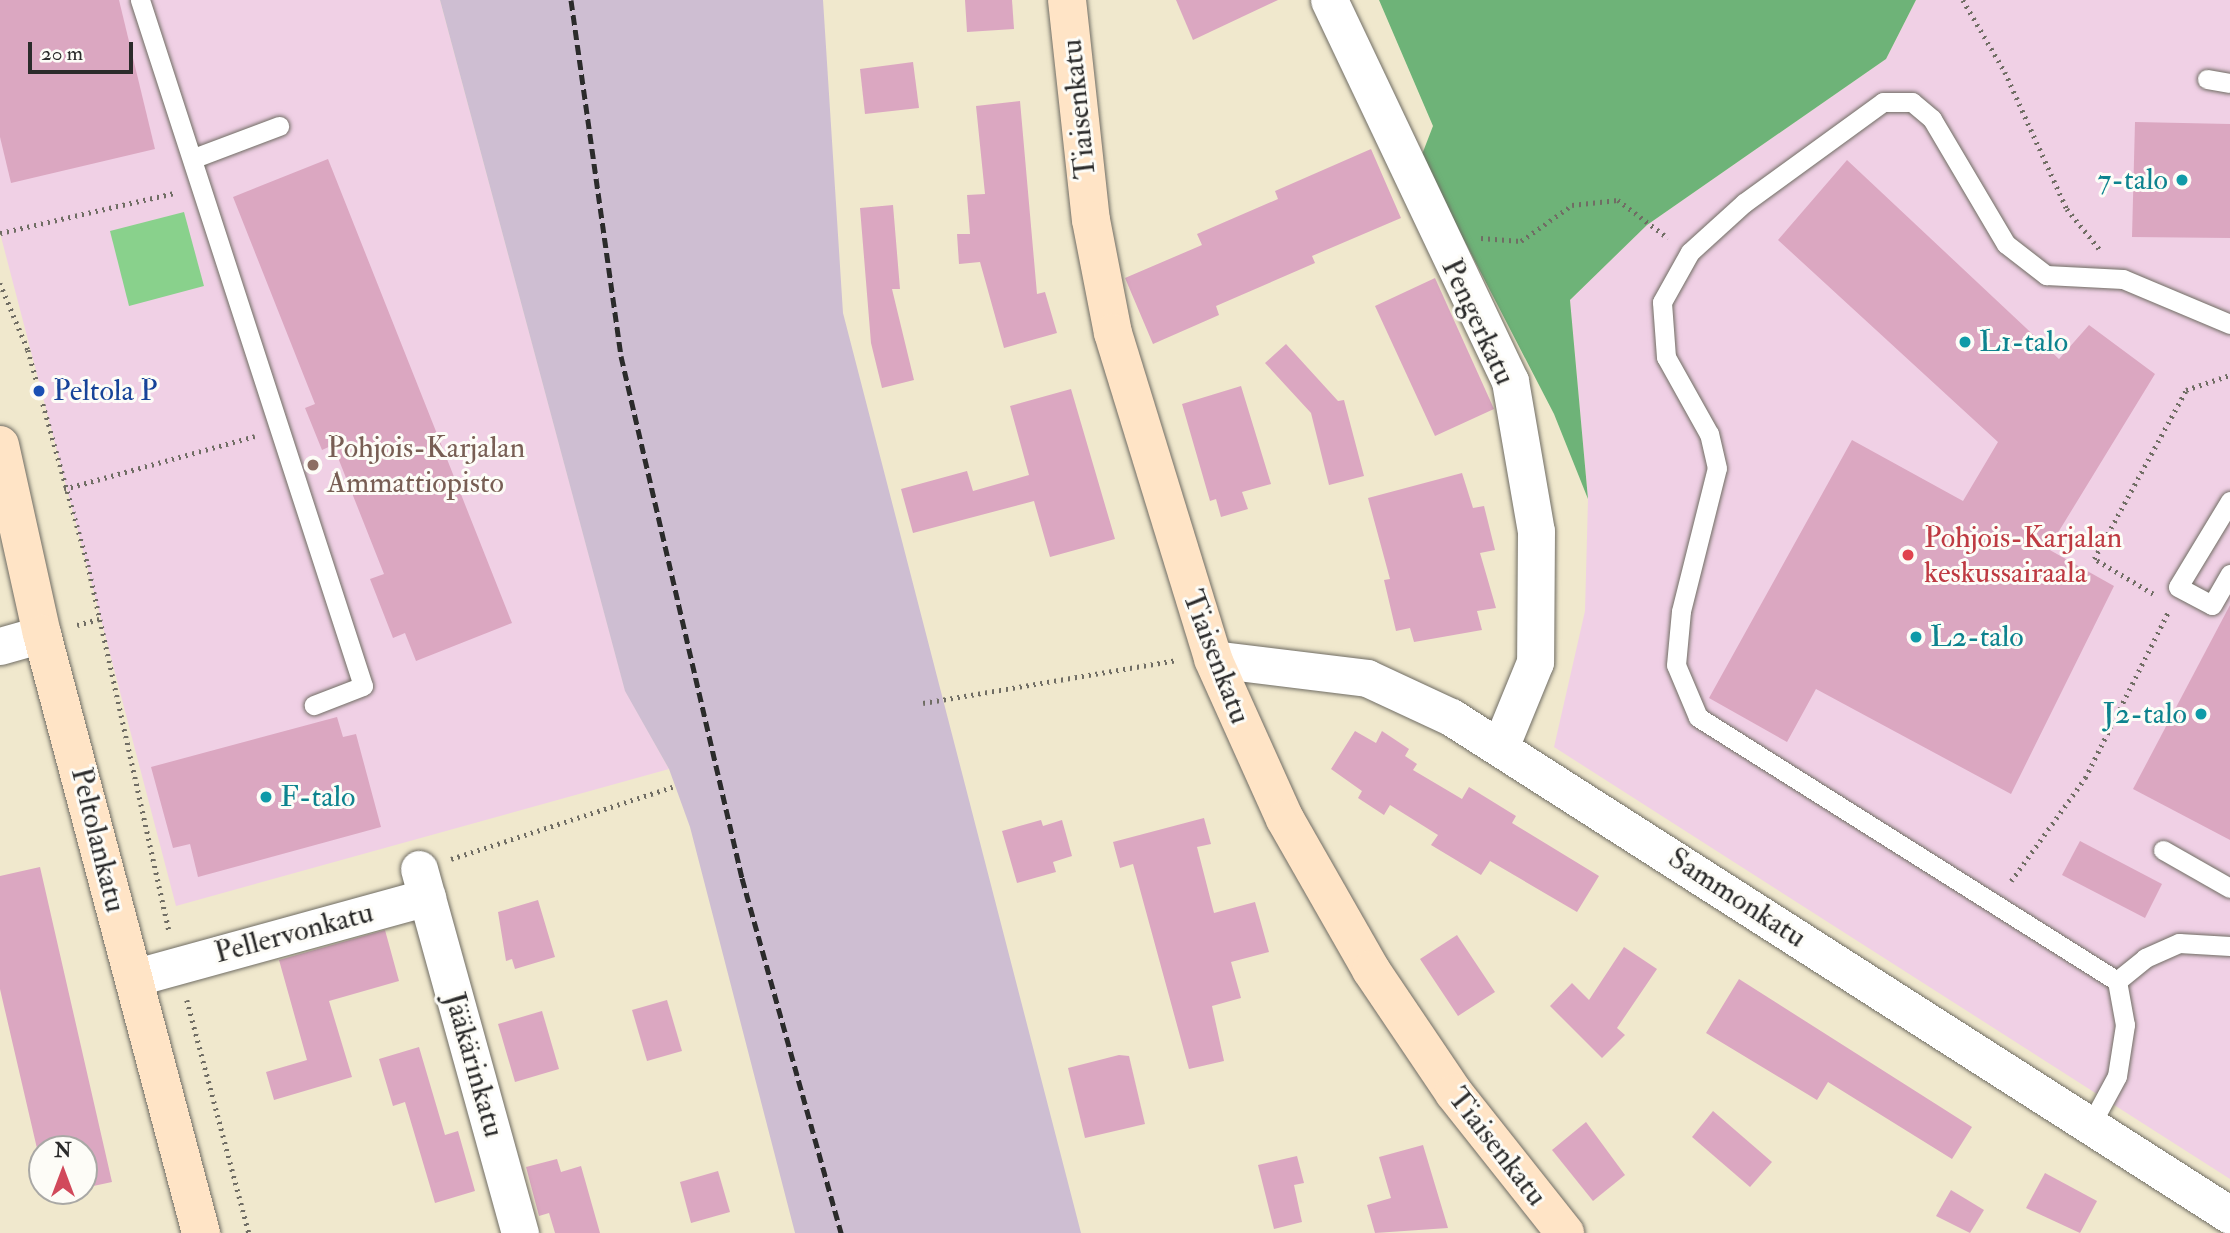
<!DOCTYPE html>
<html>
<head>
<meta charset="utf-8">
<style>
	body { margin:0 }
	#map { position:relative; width:2230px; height:1233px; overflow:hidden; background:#f0e8cd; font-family:"IM FELL Double Pica",serif }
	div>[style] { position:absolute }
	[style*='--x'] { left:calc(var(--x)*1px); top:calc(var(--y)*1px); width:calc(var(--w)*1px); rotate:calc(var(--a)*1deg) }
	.built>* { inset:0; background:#f0d0e5 }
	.industrial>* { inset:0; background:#cebed2 }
	.green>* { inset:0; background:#89d18c }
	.forest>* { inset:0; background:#6eb378 }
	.building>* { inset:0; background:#dba7c1 }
	.path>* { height:4.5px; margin-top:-2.25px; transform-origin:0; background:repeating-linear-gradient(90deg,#706d64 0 2px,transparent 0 7px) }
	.roads { filter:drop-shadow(0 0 2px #706d64) drop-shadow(0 0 2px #706d64) }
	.lane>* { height:19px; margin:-9.5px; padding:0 9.5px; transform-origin:9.5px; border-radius:9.5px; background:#fff }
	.street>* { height:37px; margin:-18.5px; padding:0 18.5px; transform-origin:18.5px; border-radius:18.5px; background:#fff }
	.secondary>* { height:38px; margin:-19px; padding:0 19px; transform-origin:19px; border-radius:19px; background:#ffe4c6 }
	.rail>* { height:5px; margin-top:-2.5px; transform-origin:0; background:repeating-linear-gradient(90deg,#2b2b2b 0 10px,transparent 0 15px) }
	.dots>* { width:19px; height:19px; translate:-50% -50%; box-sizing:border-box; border:4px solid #fdfcf7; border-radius:50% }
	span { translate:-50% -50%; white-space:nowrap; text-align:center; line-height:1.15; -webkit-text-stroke:6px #fdfcf7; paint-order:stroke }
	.street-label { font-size:30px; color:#2b2b2b }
	.culture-label { font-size:30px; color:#0d838f }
	.right { translate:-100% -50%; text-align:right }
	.left { translate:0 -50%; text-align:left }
	.transit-label { font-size:30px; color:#164399 }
	.education-label { font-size:30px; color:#785e54 }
	.health-label { font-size:30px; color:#be3a42 }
	.north { position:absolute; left:28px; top:1135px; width:70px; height:70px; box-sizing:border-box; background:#fdfcf7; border:2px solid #a9a8a5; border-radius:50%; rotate:0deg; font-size:19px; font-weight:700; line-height:28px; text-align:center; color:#2b2b2b }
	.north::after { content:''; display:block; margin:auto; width:24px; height:32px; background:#d1495b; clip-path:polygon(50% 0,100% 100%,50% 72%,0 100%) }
	.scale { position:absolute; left:28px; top:42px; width:105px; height:32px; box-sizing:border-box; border:4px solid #2b2b2b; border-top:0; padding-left:9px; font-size:21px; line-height:24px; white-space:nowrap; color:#2b2b2b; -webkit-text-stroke:5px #fdfcf7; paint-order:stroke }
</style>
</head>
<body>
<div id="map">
	<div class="built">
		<div style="clip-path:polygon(0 0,440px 0,625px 690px,669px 769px,176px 906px,0 233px)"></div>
		<div style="clip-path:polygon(1916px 0,2230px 0,2230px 1179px,1554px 747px,1585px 611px,1588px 499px,1570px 300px,1647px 225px,1886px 59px)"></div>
	</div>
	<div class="industrial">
		<div style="clip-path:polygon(440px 0,823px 0,843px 313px,1081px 1233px,795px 1233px,690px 827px,669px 769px,625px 691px)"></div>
	</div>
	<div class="green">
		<div style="clip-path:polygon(184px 212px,204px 286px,129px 306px,110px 231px)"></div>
	</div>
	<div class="forest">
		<div style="clip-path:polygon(1379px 0,1916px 0,1886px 59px,1647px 225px,1570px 300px,1588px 499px,1554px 414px,1421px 157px,1433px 126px)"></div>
	</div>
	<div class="building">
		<div style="clip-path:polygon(0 0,119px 0,155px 149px,11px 183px,0 137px)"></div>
		<div style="clip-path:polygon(965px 0,1012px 0,1014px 29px,967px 32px)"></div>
		<div style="clip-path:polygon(1176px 0,1278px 0,1193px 40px)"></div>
		<div style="clip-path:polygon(913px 62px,919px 108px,865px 114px,860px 69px)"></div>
		<div style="clip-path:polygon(1020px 101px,1037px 294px,1045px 292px,1057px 333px,1004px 348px,980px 262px,959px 264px,957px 234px,970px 234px,967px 195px,985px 194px,976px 106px)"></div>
		<div style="clip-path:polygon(2135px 122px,2230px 124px,2230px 238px,2132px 237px)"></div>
		<div style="clip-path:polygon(1371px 149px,1401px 218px,1312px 256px,1315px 263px,1216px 306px,1219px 315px,1153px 344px,1125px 278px,1202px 245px,1197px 234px,1278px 199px,1275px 191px)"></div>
		<div style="clip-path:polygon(328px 159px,512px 623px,416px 661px,405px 633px,393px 638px,370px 579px,384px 574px,333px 445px,322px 450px,305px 408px,315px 404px,233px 197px)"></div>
		<div style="clip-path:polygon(1847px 160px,2059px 359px,2089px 325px,2155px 374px,2048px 549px,2114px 586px,2011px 794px,1816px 689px,1787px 742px,1709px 698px,1852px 440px,1963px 501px,1998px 442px,1778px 240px)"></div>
		<div style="clip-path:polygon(893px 205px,900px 289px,892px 289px,914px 380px,882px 388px,871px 343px,860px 208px)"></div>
		<div style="clip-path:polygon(1435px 278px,1494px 409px,1435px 436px,1375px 306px)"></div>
		<div style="clip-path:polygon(1286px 344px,1338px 401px,1344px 400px,1364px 476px,1329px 485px,1311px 413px,1265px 363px)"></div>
		<div style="clip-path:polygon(1241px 386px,1271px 484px,1242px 492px,1248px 509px,1221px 517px,1216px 499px,1210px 501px,1182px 404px)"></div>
		<div style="clip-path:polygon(1071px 389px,1115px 539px,1050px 557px,1034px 501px,913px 533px,901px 489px,967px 471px,973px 491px,1029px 475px,1010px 406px)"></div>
		<div style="clip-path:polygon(1462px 473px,1473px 508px,1484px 506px,1495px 550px,1480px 553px,1496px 608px,1477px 611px,1482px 630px,1414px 642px,1410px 628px,1396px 631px,1384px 580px,1390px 579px,1368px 498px)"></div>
		<div style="clip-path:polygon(2230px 605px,2230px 840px,2133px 789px)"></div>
		<div style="clip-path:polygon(337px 717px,343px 737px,356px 734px,381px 827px,198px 877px,190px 844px,173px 848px,151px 767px)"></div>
		<div style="clip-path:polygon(1355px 731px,1376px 743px,1382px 731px,1409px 749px,1405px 756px,1417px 764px,1413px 770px,1462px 799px,1469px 787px,1516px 816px,1512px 823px,1599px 876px,1577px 912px,1490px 861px,1481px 875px,1431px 845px,1438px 835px,1390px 805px,1384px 815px,1358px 798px,1362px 791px,1331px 769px)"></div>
		<div style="clip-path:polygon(1204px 818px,1211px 844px,1197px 847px,1214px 913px,1255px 902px,1269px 952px,1231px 962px,1241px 998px,1212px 1006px,1224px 1061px,1189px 1069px,1133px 864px,1120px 868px,1113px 842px)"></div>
		<div style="clip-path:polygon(1041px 820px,1043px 826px,1062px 820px,1072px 856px,1053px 862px,1056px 872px,1017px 883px,1002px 831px)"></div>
		<div style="clip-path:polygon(2080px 841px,2162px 884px,2145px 918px,2062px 875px)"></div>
		<div style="clip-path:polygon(40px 867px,112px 1182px,84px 1188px,84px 1149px,42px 1149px,42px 1170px,0 989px,0 876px)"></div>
		<div style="clip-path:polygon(538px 900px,555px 957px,515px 969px,512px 959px,506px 961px,498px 912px)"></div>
		<div style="clip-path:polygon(385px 930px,399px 981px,329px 1001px,352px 1077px,274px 1100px,266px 1072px,307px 1060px,279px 960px)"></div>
		<div style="clip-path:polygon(1457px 935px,1495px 992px,1458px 1016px,1420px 959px)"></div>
		<div style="clip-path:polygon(1624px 947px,1657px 969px,1617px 1028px,1625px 1035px,1602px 1058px,1550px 1006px,1572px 983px,1589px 1000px)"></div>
		<div style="clip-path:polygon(1739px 979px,1972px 1127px,1952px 1159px,1828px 1082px,1817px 1100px,1706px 1033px)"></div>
		<div style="clip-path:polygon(667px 1000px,682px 1051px,647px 1061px,632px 1010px)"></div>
		<div style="clip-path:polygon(542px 1011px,559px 1069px,515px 1082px,498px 1024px)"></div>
		<div style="clip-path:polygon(419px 1047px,445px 1135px,458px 1131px,475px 1191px,435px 1203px,405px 1102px,393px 1106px,379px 1059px)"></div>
		<div style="clip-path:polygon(1119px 1055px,1129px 1056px,1145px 1124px,1085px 1138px,1068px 1068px)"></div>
		<div style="clip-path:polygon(1713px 1111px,1772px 1162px,1750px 1187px,1692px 1137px)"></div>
		<div style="clip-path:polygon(1586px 1122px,1625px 1175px,1593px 1201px,1552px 1150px)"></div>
		<div style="clip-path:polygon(1423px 1145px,1448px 1228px,1375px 1233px,1367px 1205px,1391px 1198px,1379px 1157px)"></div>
		<div style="clip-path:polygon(1297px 1156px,1304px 1183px,1294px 1185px,1302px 1222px,1274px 1229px,1258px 1165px)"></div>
		<div style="clip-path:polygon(557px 1159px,561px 1172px,581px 1166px,600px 1233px,555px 1233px,549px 1213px,539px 1216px,526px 1167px)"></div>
		<div style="clip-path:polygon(718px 1171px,730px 1212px,691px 1223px,680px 1182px)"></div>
		<div style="clip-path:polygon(2045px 1173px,2097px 1201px,2080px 1233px,2026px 1208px)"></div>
		<div style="clip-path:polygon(1951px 1190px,1984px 1210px,1970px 1233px,1936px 1216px)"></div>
	</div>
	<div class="path">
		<div style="--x:1963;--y:0;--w:83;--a:59.7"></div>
		<div style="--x:2005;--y:72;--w:150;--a:65.7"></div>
		<div style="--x:2067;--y:209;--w:54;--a:51"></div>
		<div style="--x:0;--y:233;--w:180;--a:-12.9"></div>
		<div style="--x:1481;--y:238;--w:40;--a:4.3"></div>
		<div style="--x:1521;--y:241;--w:62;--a:-35.2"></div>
		<div style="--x:1572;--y:205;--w:46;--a:-6.2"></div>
		<div style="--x:1618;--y:200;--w:63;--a:37.2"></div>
		<div style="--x:0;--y:283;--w:73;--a:67.3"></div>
		<div style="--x:28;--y:350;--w:223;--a:74.4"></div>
		<div style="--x:88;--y:565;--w:375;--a:77.5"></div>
		<div style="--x:64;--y:489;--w:198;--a:-15.5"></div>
		<div style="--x:2153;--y:594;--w:69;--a:-149.3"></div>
		<div style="--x:2094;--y:559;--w:192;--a:-61.4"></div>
		<div style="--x:2186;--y:390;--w:46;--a:-18.8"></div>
		<div style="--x:77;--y:625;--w:23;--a:-15"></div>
		<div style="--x:923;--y:703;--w:258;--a:-9.6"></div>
		<div style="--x:451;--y:859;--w:233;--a:-18"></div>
		<div style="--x:2011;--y:881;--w:127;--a:-54.3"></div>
		<div style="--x:2085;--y:778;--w:186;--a:-63.4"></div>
		<div style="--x:187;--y:1000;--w:241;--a:75.1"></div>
	</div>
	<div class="roads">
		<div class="lane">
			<div style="--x:140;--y:0;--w:721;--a:71.99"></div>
			<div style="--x:363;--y:686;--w:53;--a:158.8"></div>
			<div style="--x:2207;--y:79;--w:23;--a:10"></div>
			<div style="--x:194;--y:158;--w:91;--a:-20.6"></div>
			<div style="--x:2230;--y:501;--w:100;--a:121.2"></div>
			<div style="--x:2178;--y:587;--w:38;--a:28"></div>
			<div style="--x:2212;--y:605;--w:36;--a:-60"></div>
			<div style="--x:2163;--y:850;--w:77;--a:29.6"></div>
			<div style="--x:2117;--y:981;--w:36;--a:-39"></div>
			<div style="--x:2145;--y:958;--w:37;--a:-24"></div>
			<div style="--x:2179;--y:943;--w:51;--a:3.4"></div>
			<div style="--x:2090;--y:1126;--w:57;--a:-61.6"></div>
			<div style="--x:2117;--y:1076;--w:52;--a:-81.1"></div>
			<div style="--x:2125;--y:1025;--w:45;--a:-100.3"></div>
			<div style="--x:2117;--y:981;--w:495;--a:-147.8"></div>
			<div style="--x:1698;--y:717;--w:56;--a:-112.9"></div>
			<div style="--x:1676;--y:665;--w:54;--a:-84.7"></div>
			<div style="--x:1681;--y:611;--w:147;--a:-75.9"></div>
			<div style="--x:1717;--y:468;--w:35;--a:-103"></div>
			<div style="--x:1709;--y:434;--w:88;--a:-119.2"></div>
			<div style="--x:1666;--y:357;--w:55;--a:-94.2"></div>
			<div style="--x:1662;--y:302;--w:57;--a:-60.8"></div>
			<div style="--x:1690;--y:252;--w:73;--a:-42.2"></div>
			<div style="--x:1744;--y:203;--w:172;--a:-36"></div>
			<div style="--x:1883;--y:102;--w:29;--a:0"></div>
			<div style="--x:1912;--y:102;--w:26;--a:40"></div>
			<div style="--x:1932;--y:119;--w:145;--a:59.4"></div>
			<div style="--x:2006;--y:244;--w:51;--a:37.8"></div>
			<div style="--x:2046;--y:275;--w:77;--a:3"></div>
			<div style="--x:2123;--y:279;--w:116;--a:22.8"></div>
		</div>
		<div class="street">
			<div style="--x:1329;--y:0;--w:422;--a:64.6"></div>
			<div style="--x:1510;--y:381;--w:152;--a:80.2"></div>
			<div style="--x:1536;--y:531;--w:131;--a:90.4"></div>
			<div style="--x:1535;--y:662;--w:90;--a:112.3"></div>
			<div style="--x:0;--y:646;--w:44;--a:-15.9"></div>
			<div style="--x:1213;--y:659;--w:155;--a:7"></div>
			<div style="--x:1367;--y:678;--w:93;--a:24.9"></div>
			<div style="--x:1451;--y:717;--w:925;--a:32.59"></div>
			<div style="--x:419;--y:869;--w:378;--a:74.5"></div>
			<div style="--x:133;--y:978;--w:305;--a:-15.4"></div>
		</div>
		<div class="secondary">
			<div style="--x:1067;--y:0;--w:221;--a:83.8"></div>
			<div style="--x:1091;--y:220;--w:115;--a:79"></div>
			<div style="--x:1113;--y:333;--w:341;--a:72.9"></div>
			<div style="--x:1213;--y:659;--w:175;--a:65.8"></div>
			<div style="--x:1285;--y:819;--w:174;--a:60.3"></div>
			<div style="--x:1371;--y:970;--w:148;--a:56"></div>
			<div style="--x:1454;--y:1093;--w:179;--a:51.6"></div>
			<div style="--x:0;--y:445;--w:194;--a:77.5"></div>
			<div style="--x:42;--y:634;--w:620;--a:75.13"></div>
		</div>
	</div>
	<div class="rail">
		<div style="--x:571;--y:0;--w:359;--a:82"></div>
		<div style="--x:621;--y:356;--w:536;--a:76.95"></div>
		<div style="--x:742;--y:878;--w:369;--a:74.4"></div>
	</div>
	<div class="dots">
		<div style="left:2182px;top:180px;background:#0f9aa8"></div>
		<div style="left:1965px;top:342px;background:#0f9aa8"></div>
		<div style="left:39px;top:391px;background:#1a4fb4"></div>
		<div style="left:313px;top:465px;background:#8d6e63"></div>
		<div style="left:1908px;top:555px;background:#e0444e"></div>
		<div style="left:1916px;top:637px;background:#0f9aa8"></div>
		<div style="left:2201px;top:714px;background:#0f9aa8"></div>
		<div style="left:266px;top:797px;background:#0f9aa8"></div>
	</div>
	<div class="street-label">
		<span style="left:1079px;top:109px;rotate:-96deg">Tiaisenkatu</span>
		<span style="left:1478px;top:322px;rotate:65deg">Pengerkatu</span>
		<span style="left:1216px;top:657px;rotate:69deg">Tiaisenkatu</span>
		<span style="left:98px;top:840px;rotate:76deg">Peltolankatu</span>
		<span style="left:1737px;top:898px;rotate:33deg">Sammonkatu</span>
		<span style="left:294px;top:933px;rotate:-15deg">Pellervonkatu</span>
		<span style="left:474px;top:1065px;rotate:74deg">Jääkärinkatu</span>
		<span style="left:1497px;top:1147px;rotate:52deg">Tiaisenkatu</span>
	</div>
	<div class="culture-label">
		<span class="right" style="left:2168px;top:180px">7-talo</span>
		<span class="left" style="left:1979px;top:342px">L1-talo</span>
		<span class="left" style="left:1930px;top:637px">L2-talo</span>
		<span class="right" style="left:2187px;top:714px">J2-talo</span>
		<span class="left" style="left:280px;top:797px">F-talo</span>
	</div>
	<div class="transit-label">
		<span class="left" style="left:53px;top:391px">Peltola P</span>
	</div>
	<div class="education-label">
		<span class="left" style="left:327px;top:465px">Pohjois-Karjalan<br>Ammattiopisto</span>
	</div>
	<div class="health-label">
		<span class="left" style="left:1924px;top:555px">Pohjois-Karjalan<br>keskussairaala</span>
	</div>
	<div class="north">N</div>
	<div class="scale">20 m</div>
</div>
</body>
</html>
